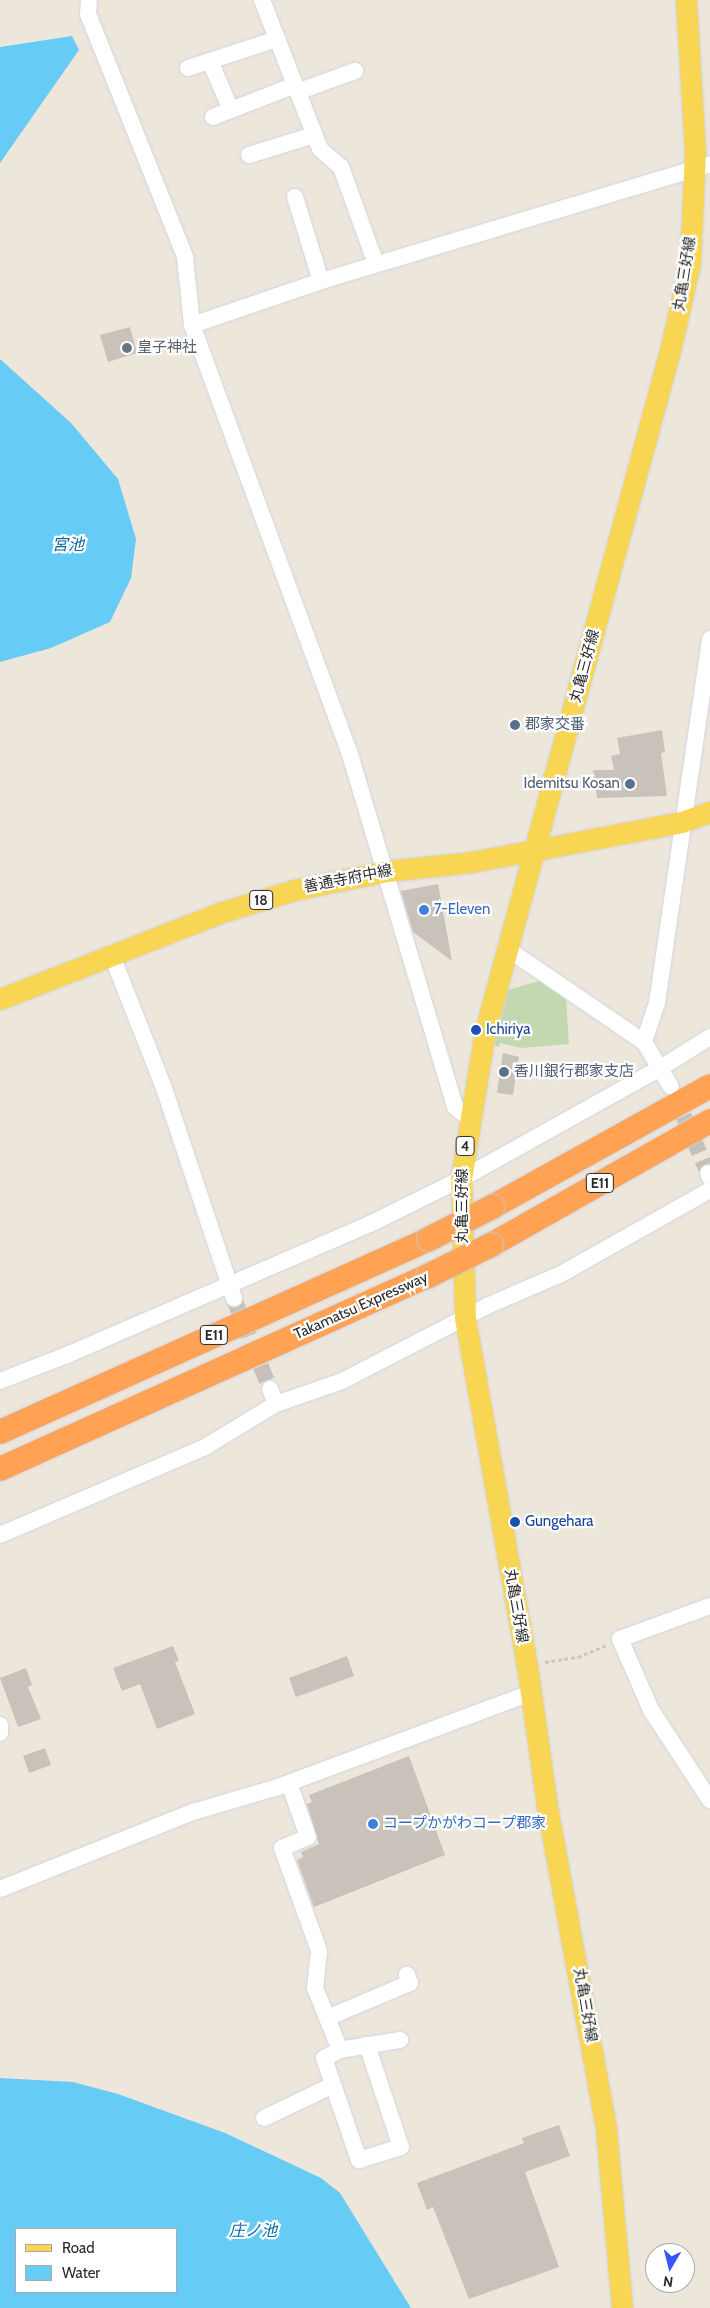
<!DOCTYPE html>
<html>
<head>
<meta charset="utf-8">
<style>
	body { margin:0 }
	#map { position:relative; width:710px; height:2308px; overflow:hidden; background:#ede6db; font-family:Cabin,"Noto Sans JP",sans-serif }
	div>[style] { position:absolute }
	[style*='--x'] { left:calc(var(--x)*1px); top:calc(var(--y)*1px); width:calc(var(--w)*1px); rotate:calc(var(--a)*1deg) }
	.cemetery>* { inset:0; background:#c3d8b1 }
	.water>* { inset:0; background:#67ccf5 }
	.building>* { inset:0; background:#c8c2bb }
	.minor-tunnel>* { height:16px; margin-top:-8px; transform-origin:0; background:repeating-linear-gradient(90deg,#c6c0b8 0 16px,transparent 0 24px) }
	.path>* { height:3px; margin-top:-1.5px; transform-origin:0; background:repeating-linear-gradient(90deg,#c8c8c8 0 4px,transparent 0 6.5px) }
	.roads { filter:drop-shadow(0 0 1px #d0d3e4) drop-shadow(0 0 1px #d0d3e4) }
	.minor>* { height:16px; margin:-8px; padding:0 8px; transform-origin:8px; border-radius:8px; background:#fff }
	.major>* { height:21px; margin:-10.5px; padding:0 10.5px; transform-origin:10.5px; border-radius:10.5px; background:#f8d654 }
	.highway>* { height:24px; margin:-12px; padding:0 12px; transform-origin:12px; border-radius:12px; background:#ffa254 }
	.bridges { filter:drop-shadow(0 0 1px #c8c8c8) drop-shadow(0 0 1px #c8c8c8) }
	.highway-bridge>* { height:24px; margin:-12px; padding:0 12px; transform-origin:12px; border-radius:12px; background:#ffa254 }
	.dots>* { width:14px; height:14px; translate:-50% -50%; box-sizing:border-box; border:2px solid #fff; border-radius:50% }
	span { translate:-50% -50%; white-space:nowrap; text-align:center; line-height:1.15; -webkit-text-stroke:4.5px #fff; paint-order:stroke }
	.shield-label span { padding:1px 4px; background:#fff; border:1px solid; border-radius:4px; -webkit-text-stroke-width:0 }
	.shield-label { font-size:14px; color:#2a2a2a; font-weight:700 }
	.street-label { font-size:15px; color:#2a2a2a }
	.worship-label { font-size:15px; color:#5b616d }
	.left { translate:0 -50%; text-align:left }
	.service-label { font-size:15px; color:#4e5e75 }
	.right { translate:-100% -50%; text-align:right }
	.shop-label { font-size:15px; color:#366cbe }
	.transit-label { font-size:15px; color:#164399 }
	.water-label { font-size:16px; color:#0668a2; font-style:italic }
	.legend { position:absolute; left:15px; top:2228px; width:162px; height:65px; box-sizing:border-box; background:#fff; border:1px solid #aaa; margin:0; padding:6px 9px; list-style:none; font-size:15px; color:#2a2a2a }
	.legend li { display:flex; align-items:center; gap:10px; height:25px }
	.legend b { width:25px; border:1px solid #aaa }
	.north { position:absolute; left:645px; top:2243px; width:50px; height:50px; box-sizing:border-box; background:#fff; border:1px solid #aaa; border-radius:50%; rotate:188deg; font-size:14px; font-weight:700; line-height:20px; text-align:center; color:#2a2a2a }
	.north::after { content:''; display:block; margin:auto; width:18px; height:22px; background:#3656ff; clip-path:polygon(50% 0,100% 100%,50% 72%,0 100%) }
</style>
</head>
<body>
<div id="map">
	<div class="cemetery">
		<div style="clip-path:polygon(539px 981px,566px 999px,569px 1044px,521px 1048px,500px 1043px,499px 1047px,494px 1045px,508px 990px)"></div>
	</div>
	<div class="water">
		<div style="clip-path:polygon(72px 36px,79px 50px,0 163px,0 47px)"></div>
		<div style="clip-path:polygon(0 359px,71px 423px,118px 479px,136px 539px,131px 578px,110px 622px,51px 648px,0 662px)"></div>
		<div style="clip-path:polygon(evenodd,0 2078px,73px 2082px,118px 2094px,225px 2133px,321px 2178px,340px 2193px,411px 2308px,0 2308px,0 2078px,176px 2229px,176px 2292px,16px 2292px,16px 2229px,176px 2229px)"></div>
	</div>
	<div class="building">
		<div style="clip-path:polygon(130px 327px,137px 353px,108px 362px,100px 335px)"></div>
		<div style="clip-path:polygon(662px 730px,665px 752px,661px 753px,667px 796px,597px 798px,593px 770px,614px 770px,611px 756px,620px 754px,617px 738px)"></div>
		<div style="clip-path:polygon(438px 884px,452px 961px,413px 932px,401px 891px)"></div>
		<div style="clip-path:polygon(503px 1053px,519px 1057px,513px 1095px,497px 1093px)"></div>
		<div style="clip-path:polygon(173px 1646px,179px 1661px,175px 1662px,195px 1714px,157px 1729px,140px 1684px,122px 1691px,113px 1668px)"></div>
		<div style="clip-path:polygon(347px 1656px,354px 1676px,296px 1697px,289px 1678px)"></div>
		<div style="clip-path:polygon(26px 1668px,32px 1685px,28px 1687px,41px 1719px,18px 1727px,0 1678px)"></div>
		<div style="clip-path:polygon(45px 1748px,51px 1765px,29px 1773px,23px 1756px)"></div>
		<div style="clip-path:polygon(409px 1756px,445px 1855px,314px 1907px,297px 1860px,303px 1857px,301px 1852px,319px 1844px,307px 1804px,312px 1802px,309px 1795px)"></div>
		<div style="clip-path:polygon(559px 2125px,570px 2156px,525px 2172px,559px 2267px,469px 2299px,433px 2207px,427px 2210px,417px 2183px,524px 2143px,522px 2138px)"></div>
	</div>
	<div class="minor-tunnel">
		<div style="--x:674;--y:1094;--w:86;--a:66.7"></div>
		<div style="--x:234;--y:1299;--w:97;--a:68.2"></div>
	</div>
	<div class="path">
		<div style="--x:545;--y:1662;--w:33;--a:-9"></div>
		<div style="--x:578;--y:1657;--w:30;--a:-23"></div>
	</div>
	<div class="roads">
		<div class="minor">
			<div style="--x:89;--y:0;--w:14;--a:94"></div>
			<div style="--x:88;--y:14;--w:262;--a:68.2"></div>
			<div style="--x:185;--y:257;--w:68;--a:84.1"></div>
			<div style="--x:192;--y:325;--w:454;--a:69.8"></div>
			<div style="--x:349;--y:751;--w:371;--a:73.4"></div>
			<div style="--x:455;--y:1107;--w:18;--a:38"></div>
			<div style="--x:262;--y:0;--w:160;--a:68.7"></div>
			<div style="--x:320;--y:149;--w:28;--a:41"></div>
			<div style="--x:341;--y:167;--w:103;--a:70.2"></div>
			<div style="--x:210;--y:61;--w:53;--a:66.8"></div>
			<div style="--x:188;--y:68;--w:94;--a:-18"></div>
			<div style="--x:297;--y:92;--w:62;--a:-19.9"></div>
			<div style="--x:213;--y:117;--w:88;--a:-21.3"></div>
			<div style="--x:249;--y:155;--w:68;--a:-17.1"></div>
			<div style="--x:295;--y:197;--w:88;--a:72.8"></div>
			<div style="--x:192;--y:325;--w:136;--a:-18.8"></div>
			<div style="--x:321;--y:281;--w:406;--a:-16.7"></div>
			<div style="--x:509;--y:950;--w:163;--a:34.3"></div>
			<div style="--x:644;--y:1042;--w:52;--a:59"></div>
			<div style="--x:112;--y:956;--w:142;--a:68.5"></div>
			<div style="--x:164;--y:1088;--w:222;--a:71.6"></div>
			<div style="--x:644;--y:1042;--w:41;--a:-71.6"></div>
			<div style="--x:657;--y:1003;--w:368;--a:-81.7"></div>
			<div style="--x:708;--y:1173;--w:5;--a:68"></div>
			<div style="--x:0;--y:1381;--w:72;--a:-21.2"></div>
			<div style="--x:67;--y:1355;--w:330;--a:-23.4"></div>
			<div style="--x:370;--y:1224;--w:102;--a:-26.3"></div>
			<div style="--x:461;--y:1179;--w:230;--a:-29.1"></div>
			<div style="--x:662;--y:1067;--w:57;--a:-32"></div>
			<div style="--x:270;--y:1389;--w:16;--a:68"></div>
			<div style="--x:0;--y:1535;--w:223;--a:-23.2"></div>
			<div style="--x:205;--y:1447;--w:83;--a:-31.2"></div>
			<div style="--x:276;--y:1404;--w:70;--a:-19.2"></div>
			<div style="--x:342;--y:1381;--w:163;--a:-27.3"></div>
			<div style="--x:487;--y:1306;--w:81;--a:-23.4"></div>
			<div style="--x:561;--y:1274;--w:171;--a:-29.4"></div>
			<div style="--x:710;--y:1606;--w:96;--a:159.9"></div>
			<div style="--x:620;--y:1639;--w:77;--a:66.4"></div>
			<div style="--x:651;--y:1710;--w:108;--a:56.8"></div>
			<div style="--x:0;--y:1725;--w:8;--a:90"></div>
			<div style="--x:289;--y:1783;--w:57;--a:70.6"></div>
			<div style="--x:308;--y:1837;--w:28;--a:157"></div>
			<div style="--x:282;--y:1848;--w:109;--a:70.2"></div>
			<div style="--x:319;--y:1951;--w:37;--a:96"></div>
			<div style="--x:315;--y:1988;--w:67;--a:68"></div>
			<div style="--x:340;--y:2050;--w:61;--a:-9.5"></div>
			<div style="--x:0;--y:1889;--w:208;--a:-21.8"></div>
			<div style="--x:193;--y:1812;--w:89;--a:-16.4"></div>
			<div style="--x:278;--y:1787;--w:270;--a:-20.4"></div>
			<div style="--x:327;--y:2018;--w:90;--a:-22.9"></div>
			<div style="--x:410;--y:1983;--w:9;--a:-111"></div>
			<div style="--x:340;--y:2050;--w:18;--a:153"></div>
			<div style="--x:324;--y:2058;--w:108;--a:71.1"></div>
			<div style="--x:359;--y:2160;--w:44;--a:-17.2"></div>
			<div style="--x:401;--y:2147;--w:108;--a:-108.4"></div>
			<div style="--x:264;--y:2118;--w:76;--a:-25.6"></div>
		</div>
		<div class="major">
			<div style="--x:0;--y:999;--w:235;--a:-21.4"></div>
			<div style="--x:219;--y:913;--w:78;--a:-17"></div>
			<div style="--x:294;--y:890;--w:95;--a:-11.5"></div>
			<div style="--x:387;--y:871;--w:84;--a:-6.1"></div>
			<div style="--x:471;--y:862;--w:66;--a:-10.5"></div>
			<div style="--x:536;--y:850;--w:149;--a:-10.9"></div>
			<div style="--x:682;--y:822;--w:30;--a:-20"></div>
			<div style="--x:622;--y:2308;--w:181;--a:-95.1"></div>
			<div style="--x:606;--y:2128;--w:327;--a:-100.4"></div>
			<div style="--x:547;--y:1806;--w:141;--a:-98.1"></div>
			<div style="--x:527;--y:1666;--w:353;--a:-100.1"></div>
			<div style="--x:465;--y:1318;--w:139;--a:-91.6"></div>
			<div style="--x:461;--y:1179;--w:150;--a:-80.8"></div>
			<div style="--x:485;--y:1031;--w:709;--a:-74.79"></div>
			<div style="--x:671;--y:347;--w:86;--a:-77.3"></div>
			<div style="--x:690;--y:263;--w:111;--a:-87.4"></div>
			<div style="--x:695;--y:152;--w:152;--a:-93.4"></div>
		</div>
		<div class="highway">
			<div style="--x:492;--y:1207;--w:249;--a:-29"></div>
			<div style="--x:491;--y:1245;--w:252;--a:-29.5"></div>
			<div style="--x:0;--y:1432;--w:470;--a:-24.2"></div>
			<div style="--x:0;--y:1469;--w:470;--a:-24.3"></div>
		</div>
	</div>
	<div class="bridges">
		<div class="highway-bridge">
			<div style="--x:429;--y:1239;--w:71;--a:-26.9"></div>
			<div style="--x:428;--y:1276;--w:70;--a:-26.2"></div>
		</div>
	</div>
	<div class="dots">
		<div style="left:127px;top:348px;background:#6b7280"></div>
		<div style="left:515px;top:725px;background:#5c6f8a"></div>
		<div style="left:630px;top:784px;background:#5c6f8a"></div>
		<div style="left:424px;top:910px;background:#3f7fe0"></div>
		<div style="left:476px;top:1030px;background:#1a4fb4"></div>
		<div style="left:504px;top:1072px;background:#5c6f8a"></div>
		<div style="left:515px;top:1522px;background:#1a4fb4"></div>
		<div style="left:373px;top:1824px;background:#3f7fe0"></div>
	</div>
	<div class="shield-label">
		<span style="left:261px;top:900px">18</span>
		<span style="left:465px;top:1146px">4</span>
		<span style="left:600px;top:1183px">E11</span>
		<span style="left:214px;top:1335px">E11</span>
	</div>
	<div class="street-label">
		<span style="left:685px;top:274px;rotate:-81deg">丸亀三好線</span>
		<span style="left:585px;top:666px;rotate:-75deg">丸亀三好線</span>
		<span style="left:348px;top:879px;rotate:-11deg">善通寺府中線</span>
		<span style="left:463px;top:1206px;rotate:-90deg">丸亀三好線</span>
		<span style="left:361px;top:1306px;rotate:-24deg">Takamatsu Expressway</span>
		<span style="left:516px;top:1606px;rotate:80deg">丸亀三好線</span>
		<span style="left:585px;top:2005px;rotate:80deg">丸亀三好線</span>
	</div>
	<div class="worship-label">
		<span class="left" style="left:137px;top:348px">皇子神社</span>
	</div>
	<div class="service-label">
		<span class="left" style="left:525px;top:725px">郡家交番</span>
		<span class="right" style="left:620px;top:784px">Idemitsu Kosan</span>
		<span class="left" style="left:514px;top:1072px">香川銀行郡家支店</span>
	</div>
	<div class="shop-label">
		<span class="left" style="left:434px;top:910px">7-Eleven</span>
		<span class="left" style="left:383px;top:1824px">コープかがわコープ郡家</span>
	</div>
	<div class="transit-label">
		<span class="left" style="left:486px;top:1030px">Ichiriya</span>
		<span class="left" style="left:525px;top:1522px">Gungehara</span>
	</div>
	<div class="water-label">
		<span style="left:68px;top:545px">宮池</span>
		<span style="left:253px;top:2231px">庄ノ池</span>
	</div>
	<ul class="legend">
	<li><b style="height:6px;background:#f8d654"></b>Road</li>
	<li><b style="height:14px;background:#67ccf5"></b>Water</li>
	</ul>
	<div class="north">N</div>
</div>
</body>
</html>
